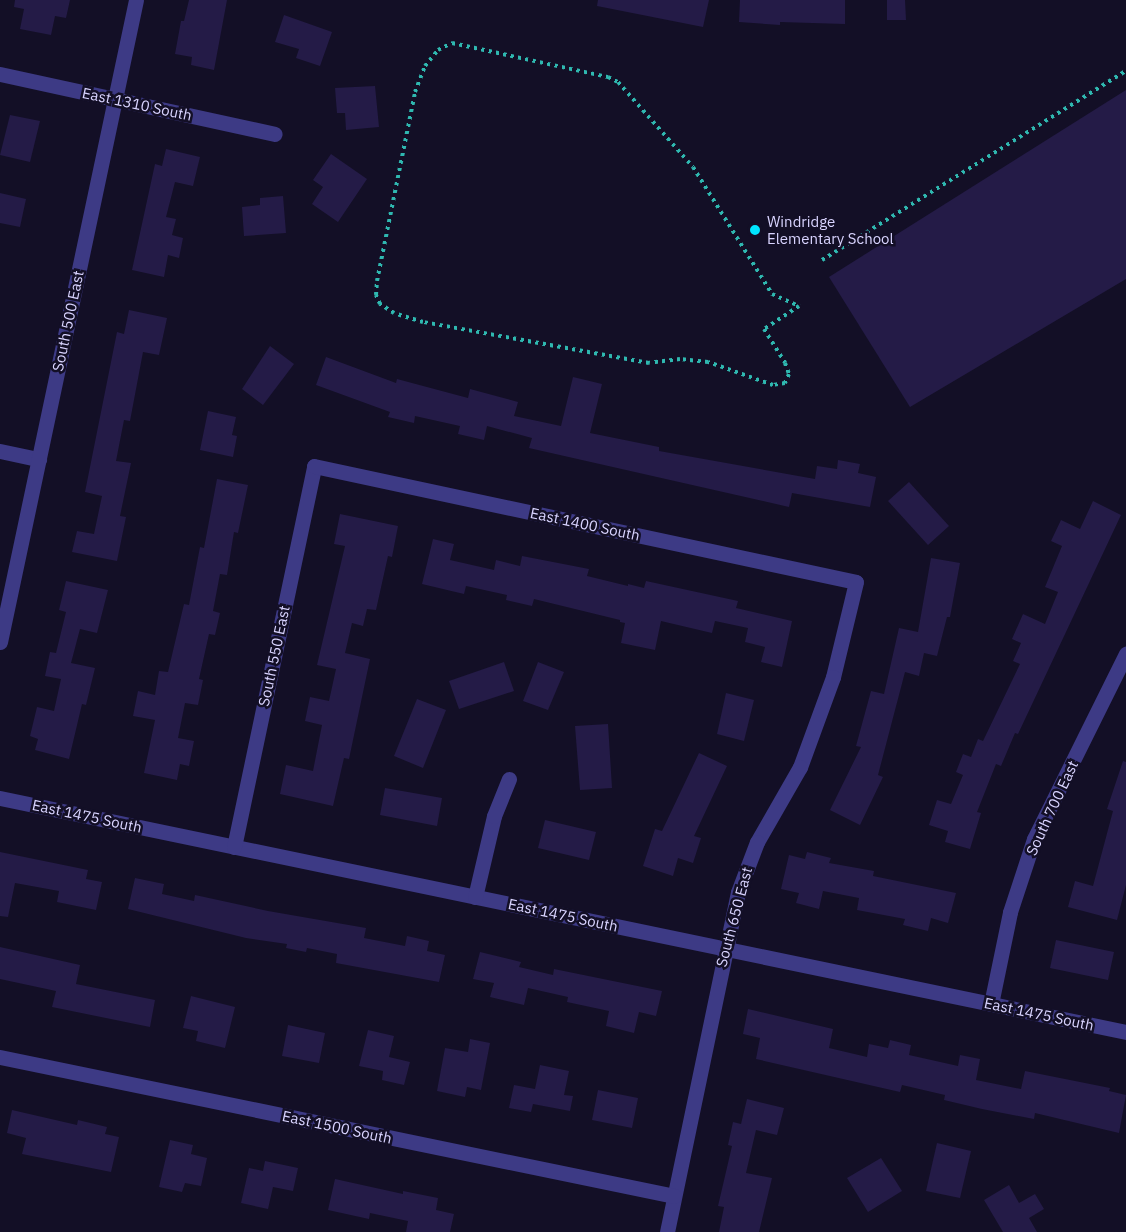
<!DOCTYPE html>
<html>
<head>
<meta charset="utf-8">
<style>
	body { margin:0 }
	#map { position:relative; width:1126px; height:1232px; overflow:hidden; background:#130f26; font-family:"IBM Plex Sans",sans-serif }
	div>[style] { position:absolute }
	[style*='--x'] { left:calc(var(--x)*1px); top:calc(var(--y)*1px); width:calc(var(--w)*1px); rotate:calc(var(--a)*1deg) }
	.building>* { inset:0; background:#241b47 }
	.path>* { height:4px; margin-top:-2px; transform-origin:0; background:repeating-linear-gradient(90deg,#2fb8b0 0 3px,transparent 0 7.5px) }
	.minor>* { height:15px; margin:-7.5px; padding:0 7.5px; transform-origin:7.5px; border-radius:7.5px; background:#3d3a85 }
	.dots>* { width:16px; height:16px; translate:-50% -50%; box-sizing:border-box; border:3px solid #130f26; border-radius:50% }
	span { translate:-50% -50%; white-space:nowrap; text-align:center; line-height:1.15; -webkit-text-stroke:5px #130f26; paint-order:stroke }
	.street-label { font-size:15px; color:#d9d4ff }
	.poi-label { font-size:15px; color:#d9d4ff }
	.left { translate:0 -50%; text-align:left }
</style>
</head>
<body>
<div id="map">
	<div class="building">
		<div style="clip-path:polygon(15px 0,70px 0,66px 18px,55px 16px,51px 35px,20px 29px,24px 9px,14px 7px)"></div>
		<div style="clip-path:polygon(189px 0,227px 0,214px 70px,191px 65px,192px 57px,175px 54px,181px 21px,184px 21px)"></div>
		<div style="clip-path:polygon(598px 0,709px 0,703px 27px,597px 6px)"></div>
		<div style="clip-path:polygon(740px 0,845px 0,845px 24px,780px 22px,780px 25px,739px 22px)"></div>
		<div style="clip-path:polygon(887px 0,905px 0,906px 20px,887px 20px)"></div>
		<div style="clip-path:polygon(284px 15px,332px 32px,320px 66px,296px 58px,299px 49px,275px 42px)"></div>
		<div style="clip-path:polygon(375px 86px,379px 127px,346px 130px,345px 113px,337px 113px,335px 88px)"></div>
		<div style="clip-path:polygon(1126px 90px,1126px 279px,910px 407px,829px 277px)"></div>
		<div style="clip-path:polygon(10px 115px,40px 121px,30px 162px,0 155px)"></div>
		<div style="clip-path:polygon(166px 149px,200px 157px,193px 186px,175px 182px,166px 217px,176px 219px,172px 235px,183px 238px,179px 258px,168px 255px,164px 277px,132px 270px,155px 164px,162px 166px)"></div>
		<div style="clip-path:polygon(331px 154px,367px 179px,338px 222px,312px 204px,323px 187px,313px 180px)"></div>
		<div style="clip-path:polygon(0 193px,26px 199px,20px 227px,0 223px)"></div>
		<div style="clip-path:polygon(283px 196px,286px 233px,244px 236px,242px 207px,260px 205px,260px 198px)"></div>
		<div style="clip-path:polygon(129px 310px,167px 318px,159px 355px,143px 352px,130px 421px,124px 420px,116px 461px,131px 463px,120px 516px,126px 517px,117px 561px,72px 552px,77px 531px,94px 534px,102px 496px,85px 492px,117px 332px,124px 334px)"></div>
		<div style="clip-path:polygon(270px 346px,294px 364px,263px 405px,242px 389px)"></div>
		<div style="clip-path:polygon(326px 357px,396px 383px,397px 379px,468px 398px,470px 389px,518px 402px,514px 416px,561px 426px,573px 377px,602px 384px,590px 433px,659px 447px,659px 451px,815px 479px,817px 466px,837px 469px,838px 460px,860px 464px,858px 473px,876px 477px,870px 507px,792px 493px,789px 507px,529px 448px,532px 438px,487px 426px,484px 440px,458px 434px,460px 426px,415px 416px,414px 423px,388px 417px,390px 412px,316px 385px)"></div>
		<div style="clip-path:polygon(208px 411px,236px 417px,232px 435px,237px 436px,233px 457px,200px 450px)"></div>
		<div style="clip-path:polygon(217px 479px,248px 485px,238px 533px,234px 532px,227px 575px,220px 574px,213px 611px,220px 613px,215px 635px,209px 634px,199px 679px,203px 680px,198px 705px,185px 703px,178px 738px,194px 741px,189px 766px,180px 764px,177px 780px,144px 773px,155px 720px,133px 716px,138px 691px,155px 695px,159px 671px,168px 672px,184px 604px,189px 605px,200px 547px,204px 548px)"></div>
		<div style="clip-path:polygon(909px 482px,949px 526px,928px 545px,888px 501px)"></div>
		<div style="clip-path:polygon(1093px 501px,1121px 515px,1018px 734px,1015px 733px,1001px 766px,996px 764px,977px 812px,981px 813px,970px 849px,945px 842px,948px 831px,929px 825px,937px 800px,951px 804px,963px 775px,956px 772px,963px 754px,971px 757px,978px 739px,983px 741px,1020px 664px,1013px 661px,1021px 643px,1012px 639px,1023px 614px,1045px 624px,1058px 592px,1045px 587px,1062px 546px,1051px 541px,1061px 520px,1080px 529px)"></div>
		<div style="clip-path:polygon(340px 514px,398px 526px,392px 557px,388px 556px,376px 610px,367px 609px,363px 626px,352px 623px,345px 653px,370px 659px,349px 759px,344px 758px,333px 806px,280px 794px,286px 765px,313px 771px,322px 725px,305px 721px,310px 697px,329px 701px,336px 669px,317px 665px,345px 546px,334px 544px)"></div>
		<div style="clip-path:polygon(433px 539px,454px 544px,450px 560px,494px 570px,496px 560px,520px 566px,522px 556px,589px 569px,587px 576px,628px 586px,628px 584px,644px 588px,646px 581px,738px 601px,736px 608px,792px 621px,782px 667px,761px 662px,765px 647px,745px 642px,748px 628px,715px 621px,712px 633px,661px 621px,655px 650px,621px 643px,625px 623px,620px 622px,620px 620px,534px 599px,532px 606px,506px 600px,507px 595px,466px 586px,464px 594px,422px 584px)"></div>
		<div style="clip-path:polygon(931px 558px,960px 563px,950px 617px,947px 617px,937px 656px,924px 653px,919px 676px,905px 672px,878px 775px,883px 777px,860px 825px,830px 810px,861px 747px,856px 746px,871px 691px,884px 694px,899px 628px,918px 632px)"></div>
		<div style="clip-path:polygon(66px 581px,108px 590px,97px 633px,80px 629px,71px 663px,95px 668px,86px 705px,82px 704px,69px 759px,35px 750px,38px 739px,30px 736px,37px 707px,54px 711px,61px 679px,45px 676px,50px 652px,56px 653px,66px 612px,59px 610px)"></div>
		<div style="clip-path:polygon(504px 662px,514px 691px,459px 709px,449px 681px)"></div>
		<div style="clip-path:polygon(538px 662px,564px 672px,548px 710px,523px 701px)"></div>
		<div style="clip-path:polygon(726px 693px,754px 700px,744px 741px,717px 734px)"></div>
		<div style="clip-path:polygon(417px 699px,446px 710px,423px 768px,394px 756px)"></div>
		<div style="clip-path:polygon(608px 724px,612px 788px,580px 790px,575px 726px)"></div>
		<div style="clip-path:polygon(699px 753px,727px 766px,694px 836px,701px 838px,693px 863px,678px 858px,673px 876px,643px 866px,655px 829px,662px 831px)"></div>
		<div style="clip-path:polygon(1123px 761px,1126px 762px,1126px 885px,1117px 920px,1068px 907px,1075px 881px,1093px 886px,1113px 811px,1107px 809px)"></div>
		<div style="clip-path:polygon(385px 788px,442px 798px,437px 826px,380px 815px)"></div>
		<div style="clip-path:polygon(545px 820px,596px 832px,589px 860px,538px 848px)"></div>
		<div style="clip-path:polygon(0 852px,88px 870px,86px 879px,102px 882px,96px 910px,57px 902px,59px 891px,15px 883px,8px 917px,0 916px)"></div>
		<div style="clip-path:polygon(807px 852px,831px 858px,829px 863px,874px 871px,873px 876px,956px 893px,948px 923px,931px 918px,928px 931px,903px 925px,905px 919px,857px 910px,859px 898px,823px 891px,819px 909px,796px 903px,799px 893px,781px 889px,789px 855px,805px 859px)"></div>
		<div style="clip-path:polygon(135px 878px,164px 884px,162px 894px,194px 901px,195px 895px,268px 911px,366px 928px,364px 938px,405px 946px,407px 936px,429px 941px,427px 951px,445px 955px,439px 982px,336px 963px,337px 954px,307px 948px,306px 952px,286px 948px,287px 944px,246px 938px,128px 909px)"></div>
		<div style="clip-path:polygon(1056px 940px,1114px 952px,1108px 980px,1050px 968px)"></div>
		<div style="clip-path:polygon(0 947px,80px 965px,76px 984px,155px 1000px,150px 1027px,52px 1007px,56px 991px,0 979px)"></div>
		<div style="clip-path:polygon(480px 952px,521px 962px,519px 967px,553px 975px,554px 969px,662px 991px,656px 1016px,639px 1012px,634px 1033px,606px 1026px,609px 1011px,567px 1002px,568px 997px,528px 988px,524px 1005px,490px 997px,494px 983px,473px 979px)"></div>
		<div style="clip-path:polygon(191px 996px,235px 1007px,225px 1048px,196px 1041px,198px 1031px,183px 1028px)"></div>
		<div style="clip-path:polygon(748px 1009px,833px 1029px,829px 1048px,867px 1057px,869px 1044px,888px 1048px,890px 1040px,911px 1045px,909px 1055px,958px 1066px,960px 1055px,980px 1059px,976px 1080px,1021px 1089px,1025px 1071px,1110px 1088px,1109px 1091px,1126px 1095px,1119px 1133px,1035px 1113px,1034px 1119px,982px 1109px,944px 1100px,945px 1095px,902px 1085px,900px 1092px,756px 1059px,760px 1038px,743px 1034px)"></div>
		<div style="clip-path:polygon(288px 1025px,325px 1033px,319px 1063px,282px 1056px)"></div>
		<div style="clip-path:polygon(368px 1030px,394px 1036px,389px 1057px,410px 1062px,404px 1085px,382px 1080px,383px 1071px,359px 1066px)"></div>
		<div style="clip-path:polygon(470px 1039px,490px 1043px,481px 1090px,467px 1087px,465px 1097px,437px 1091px,445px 1048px,468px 1052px)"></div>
		<div style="clip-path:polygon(540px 1065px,569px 1071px,564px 1095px,573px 1096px,570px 1111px,533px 1104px,531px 1112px,509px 1108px,514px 1085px,535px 1089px)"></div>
		<div style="clip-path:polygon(598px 1090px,638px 1098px,632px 1128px,592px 1120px)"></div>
		<div style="clip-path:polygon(747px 1099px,784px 1108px,777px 1135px,756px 1130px,746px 1173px,772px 1178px,759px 1232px,719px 1232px,724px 1207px,718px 1206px,732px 1146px,728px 1145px,733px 1122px,741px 1124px)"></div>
		<div style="clip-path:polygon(12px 1110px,77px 1125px,78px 1120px,107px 1127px,105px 1134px,119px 1137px,111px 1172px,22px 1154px,26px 1138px,7px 1133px)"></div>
		<div style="clip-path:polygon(170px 1140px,193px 1145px,191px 1154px,207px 1158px,201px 1186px,185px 1183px,182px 1192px,159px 1187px)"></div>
		<div style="clip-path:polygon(937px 1143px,971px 1151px,960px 1198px,926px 1191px)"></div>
		<div style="clip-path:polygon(881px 1158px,902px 1191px,868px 1212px,847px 1178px)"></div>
		<div style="clip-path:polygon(265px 1161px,298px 1168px,293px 1191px,273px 1187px,268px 1209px,241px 1203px,249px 1168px,263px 1171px)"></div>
		<div style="clip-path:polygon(335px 1179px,403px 1194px,403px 1191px,438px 1198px,436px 1210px,454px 1214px,450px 1232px,406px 1232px,408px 1221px,370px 1213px,369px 1219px,328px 1210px)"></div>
		<div style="clip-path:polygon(1009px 1185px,1019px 1203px,1035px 1194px,1044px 1209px,1029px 1218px,1037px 1232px,1003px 1232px,984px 1200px)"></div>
	</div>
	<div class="path">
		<div style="--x:452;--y:43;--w:160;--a:12.3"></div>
		<div style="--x:608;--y:77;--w:11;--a:27"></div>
		<div style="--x:618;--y:82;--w:113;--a:48.6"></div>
		<div style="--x:693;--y:167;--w:150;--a:58.1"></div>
		<div style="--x:772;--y:294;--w:30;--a:24"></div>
		<div style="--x:799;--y:306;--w:42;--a:146.7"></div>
		<div style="--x:764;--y:329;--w:40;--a:58"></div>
		<div style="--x:785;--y:363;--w:12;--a:70"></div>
		<div style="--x:789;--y:374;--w:10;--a:114"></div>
		<div style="--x:785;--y:383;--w:12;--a:171"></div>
		<div style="--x:773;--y:385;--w:69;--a:-160.5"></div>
		<div style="--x:708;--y:362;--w:28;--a:-174"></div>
		<div style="--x:680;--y:359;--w:31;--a:173"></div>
		<div style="--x:649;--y:363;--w:230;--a:-169.7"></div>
		<div style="--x:423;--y:322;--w:30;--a:-163"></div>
		<div style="--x:394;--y:313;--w:17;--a:-147"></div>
		<div style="--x:380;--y:304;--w:10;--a:-114"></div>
		<div style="--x:376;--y:295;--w:14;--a:-86"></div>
		<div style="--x:377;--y:281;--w:193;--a:-78.6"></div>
		<div style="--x:415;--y:92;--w:28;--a:-69"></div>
		<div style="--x:425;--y:66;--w:21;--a:-51"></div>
		<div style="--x:438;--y:50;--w:16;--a:-27"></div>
		<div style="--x:822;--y:260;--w:358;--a:-31.9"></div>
	</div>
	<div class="minor">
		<div style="--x:0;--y:74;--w:281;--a:12.3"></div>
		<div style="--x:0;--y:451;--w:40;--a:12"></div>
		<div style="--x:0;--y:642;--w:656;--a:-78.04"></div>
		<div style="--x:0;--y:798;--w:1150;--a:11.74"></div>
		<div style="--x:234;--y:847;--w:389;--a:-78.1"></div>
		<div style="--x:314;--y:466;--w:554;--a:12.08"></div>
		<div style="--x:856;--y:582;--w:98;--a:103.6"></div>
		<div style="--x:833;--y:677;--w:96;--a:110.1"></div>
		<div style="--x:800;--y:767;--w:86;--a:119.8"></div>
		<div style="--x:757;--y:842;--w:53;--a:110.8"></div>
		<div style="--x:738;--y:892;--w:347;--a:101.8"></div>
		<div style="--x:475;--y:897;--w:83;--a:-76.8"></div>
		<div style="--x:494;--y:816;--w:40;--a:-68"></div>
		<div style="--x:991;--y:1004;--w:94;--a:-78.3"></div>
		<div style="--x:1010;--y:912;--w:77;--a:-71.8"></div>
		<div style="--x:1034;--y:839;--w:207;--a:-63.6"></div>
		<div style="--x:0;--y:1057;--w:688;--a:11.65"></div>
	</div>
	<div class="dots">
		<div style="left:755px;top:230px;background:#00e5ff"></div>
	</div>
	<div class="street-label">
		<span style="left:137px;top:104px;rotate:12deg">East 1310 South</span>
		<span style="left:68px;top:321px;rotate:-78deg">South 500 East</span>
		<span style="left:585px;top:524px;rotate:12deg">East 1400 South</span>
		<span style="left:274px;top:656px;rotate:-78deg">South 550 East</span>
		<span style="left:1052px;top:808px;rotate:-65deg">South 700 East</span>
		<span style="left:87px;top:816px;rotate:12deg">East 1475 South</span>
		<span style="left:563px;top:915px;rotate:12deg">East 1475 South</span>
		<span style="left:734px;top:917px;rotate:-75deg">South 650 East</span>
		<span style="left:1039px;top:1014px;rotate:12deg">East 1475 South</span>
		<span style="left:337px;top:1127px;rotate:12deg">East 1500 South</span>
	</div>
	<div class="poi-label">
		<span class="left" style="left:767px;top:230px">Windridge<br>Elementary School</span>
	</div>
</div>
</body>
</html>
